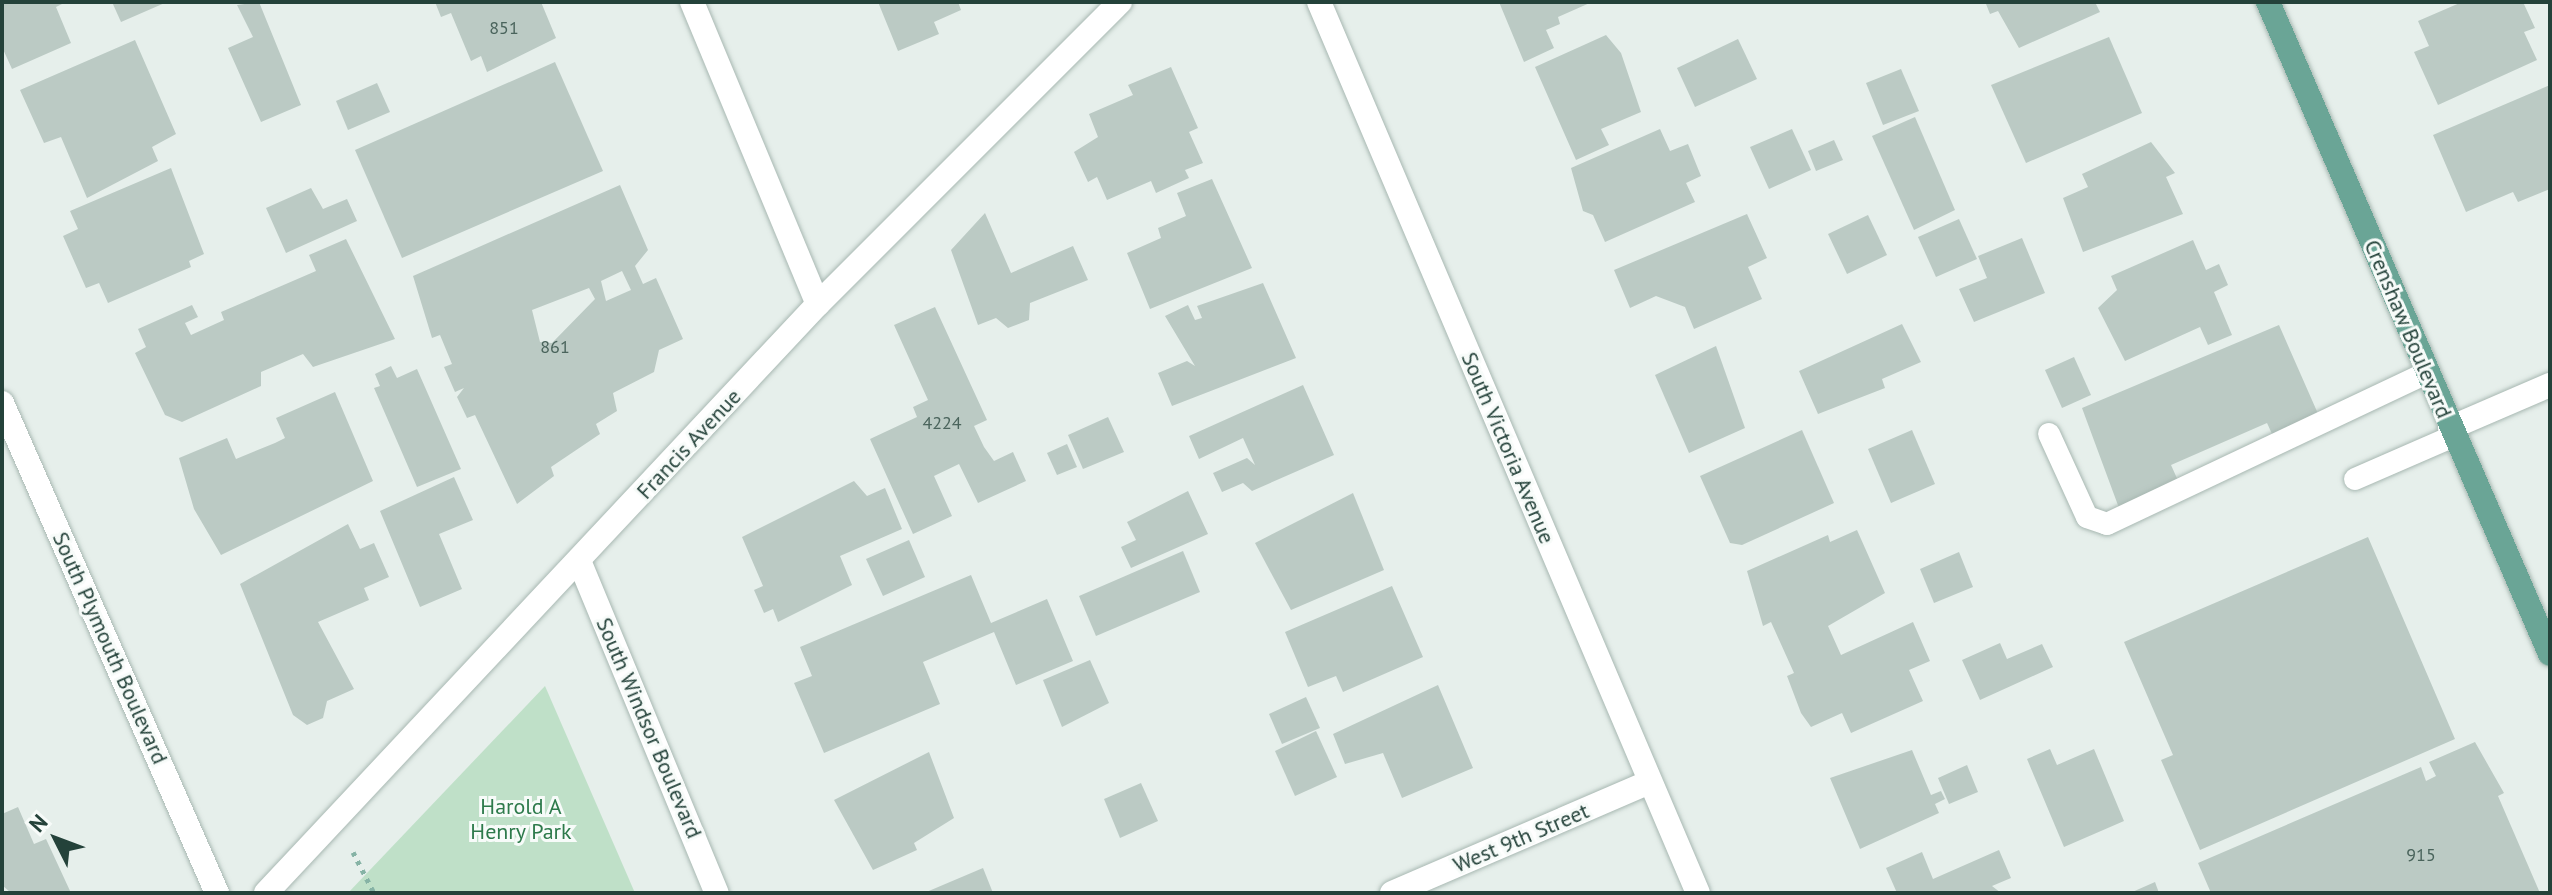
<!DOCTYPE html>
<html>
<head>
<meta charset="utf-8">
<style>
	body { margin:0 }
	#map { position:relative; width:2552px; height:895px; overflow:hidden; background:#e6efeb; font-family:"PT Sans",sans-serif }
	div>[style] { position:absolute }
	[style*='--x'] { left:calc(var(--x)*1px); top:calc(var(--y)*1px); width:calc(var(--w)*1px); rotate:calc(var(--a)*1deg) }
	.green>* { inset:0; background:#bfe0c8 }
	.building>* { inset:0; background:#bbcac4 }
	.path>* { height:5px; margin-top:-2.5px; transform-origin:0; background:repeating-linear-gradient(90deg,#86b3a5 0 4px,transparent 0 10px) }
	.roads { filter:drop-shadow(0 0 2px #a8b8b2) drop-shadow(0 0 2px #a8b8b2) }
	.lane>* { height:22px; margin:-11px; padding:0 11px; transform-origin:11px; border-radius:11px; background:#fff }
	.street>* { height:24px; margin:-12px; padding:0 12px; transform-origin:12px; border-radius:12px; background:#fff }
	.primary>* { height:24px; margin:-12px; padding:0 12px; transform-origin:12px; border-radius:12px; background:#6aa596 }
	span { translate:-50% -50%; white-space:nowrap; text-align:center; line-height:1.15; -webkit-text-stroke:6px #f7fbf9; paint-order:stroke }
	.number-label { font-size:18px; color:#4a645c }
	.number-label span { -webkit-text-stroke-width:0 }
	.street-label { font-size:22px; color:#24423a }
	.park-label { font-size:22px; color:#2d7a4b }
	.frame { position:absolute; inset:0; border:4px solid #24423a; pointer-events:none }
	.north { position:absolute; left:16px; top:799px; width:80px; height:80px; -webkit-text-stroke:6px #f7fbf9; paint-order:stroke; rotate:312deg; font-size:22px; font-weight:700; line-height:32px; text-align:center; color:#24423a }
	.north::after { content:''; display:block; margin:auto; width:28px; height:36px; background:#24423a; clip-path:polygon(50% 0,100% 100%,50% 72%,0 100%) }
</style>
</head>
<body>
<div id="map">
	<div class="green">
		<div style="clip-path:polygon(545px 686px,635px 893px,348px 893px)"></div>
	</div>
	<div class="building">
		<div style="clip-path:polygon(2px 2px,66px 2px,56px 7px,71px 43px,12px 69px,2px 47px)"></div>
		<div style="clip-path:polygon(112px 2px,167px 2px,121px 22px)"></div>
		<div style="clip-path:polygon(259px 2px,301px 105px,261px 122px,228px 48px,253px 37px,237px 5px)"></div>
		<div style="clip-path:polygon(435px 2px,541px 2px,556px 38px,487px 72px,481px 56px,471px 61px,451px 13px,441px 17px)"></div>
		<div style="clip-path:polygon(878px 2px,958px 2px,961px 10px,934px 22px,939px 34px,898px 51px)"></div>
		<div style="clip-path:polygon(1499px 2px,1592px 2px,1558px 17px,1560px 24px,1546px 30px,1554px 48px,1524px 62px)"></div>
		<div style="clip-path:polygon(2095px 2px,2100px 12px,2019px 48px,1998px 11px,1990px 14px,1986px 4px)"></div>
		<div style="clip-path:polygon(2462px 2px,2523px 2px,2535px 28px,2524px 32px,2537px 60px,2438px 105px,2414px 52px,2429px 46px,2418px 21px)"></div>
		<div style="clip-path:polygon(1606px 35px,1621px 53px,1641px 112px,1601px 129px,1609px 145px,1576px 160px,1535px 67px)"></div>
		<div style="clip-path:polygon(2109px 37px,2142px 113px,2026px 163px,1991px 85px)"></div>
		<div style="clip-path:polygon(1738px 39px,1757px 79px,1695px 107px,1677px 68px)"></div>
		<div style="clip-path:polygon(135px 40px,176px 134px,152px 147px,158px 161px,87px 198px,61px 137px,44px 143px,20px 90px)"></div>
		<div style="clip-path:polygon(555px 62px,603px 171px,402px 258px,355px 150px)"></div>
		<div style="clip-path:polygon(1171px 67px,1198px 128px,1189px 132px,1203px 163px,1185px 170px,1189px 178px,1156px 193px,1151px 181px,1107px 200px,1097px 177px,1088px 182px,1074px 152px,1098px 137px,1089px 114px,1133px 95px,1128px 85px)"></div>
		<div style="clip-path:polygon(1901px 69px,1919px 111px,1883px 125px,1866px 83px)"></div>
		<div style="clip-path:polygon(377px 83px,390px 112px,348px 130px,336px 101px)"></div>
		<div style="clip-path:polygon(2550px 85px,2550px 189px,2518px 202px,2513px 192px,2466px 212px,2433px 135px)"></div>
		<div style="clip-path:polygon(1915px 117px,1955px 210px,1914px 230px,1872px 136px)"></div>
		<div style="clip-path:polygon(1660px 129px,1670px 151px,1688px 144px,1701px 176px,1686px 183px,1695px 202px,1605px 242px,1593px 215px,1583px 211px,1571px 168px)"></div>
		<div style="clip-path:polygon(1792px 129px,1811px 170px,1769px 189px,1750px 147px)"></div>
		<div style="clip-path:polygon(1834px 140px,1843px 160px,1816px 171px,1808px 151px)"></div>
		<div style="clip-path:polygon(2151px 142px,2175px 173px,2166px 177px,2183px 214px,2083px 252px,2063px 198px,2088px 187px,2082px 174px)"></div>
		<div style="clip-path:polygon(171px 168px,204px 254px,189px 261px,191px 267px,108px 303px,99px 283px,86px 288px,63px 236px,78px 229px,70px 211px)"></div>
		<div style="clip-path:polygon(1212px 179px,1252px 268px,1150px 309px,1127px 253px,1161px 238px,1158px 228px,1186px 216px,1177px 193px)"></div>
		<div style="clip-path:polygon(evenodd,620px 185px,648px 250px,635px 266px,643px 284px,656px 278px,683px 339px,659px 350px,654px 372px,613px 393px,617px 411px,596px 424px,600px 434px,551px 467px,554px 476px,517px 504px,475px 415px,467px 418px,457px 397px,464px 388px,455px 392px,444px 367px,452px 364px,440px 335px,432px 338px,413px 276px,620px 185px,622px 271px,631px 290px,606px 301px,601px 281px,622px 271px,620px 185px,589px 288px,595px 299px,552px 343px,540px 342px,532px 310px,589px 288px)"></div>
		<div style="clip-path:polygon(311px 188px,323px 209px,347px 199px,357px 221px,286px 253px,266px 208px)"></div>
		<div style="clip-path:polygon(985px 213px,1011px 273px,1073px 246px,1088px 280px,1030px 303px,1029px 320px,1008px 328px,996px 318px,978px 325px,951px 250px)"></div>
		<div style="clip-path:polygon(1747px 214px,1767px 258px,1748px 267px,1762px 299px,1694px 329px,1685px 307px,1656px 296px,1630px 308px,1614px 270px)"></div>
		<div style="clip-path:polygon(1868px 215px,1887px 255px,1847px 274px,1828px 234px)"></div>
		<div style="clip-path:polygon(1959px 219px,1977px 259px,1936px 277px,1918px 237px)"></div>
		<div style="clip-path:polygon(2022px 238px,2045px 293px,1974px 322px,1959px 289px,1987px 278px,1978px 256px)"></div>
		<div style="clip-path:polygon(346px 239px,395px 339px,313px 367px,303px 354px,261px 372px,261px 386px,182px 422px,165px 415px,135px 353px,146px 347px,138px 329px,192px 305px,198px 317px,185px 323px,191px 335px,224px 320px,221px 312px,316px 271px,309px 255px)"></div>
		<div style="clip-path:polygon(2193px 240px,2206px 270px,2219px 264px,2228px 285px,2214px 292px,2232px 335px,2208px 345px,2200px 327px,2125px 361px,2098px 308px,2117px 290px,2111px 276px)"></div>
		<div style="clip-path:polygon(1263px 283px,1296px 358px,1172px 406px,1158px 373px,1187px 361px,1195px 366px,1165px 316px,1188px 305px,1195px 320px,1202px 318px,1197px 306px)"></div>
		<div style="clip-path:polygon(935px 307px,987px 420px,974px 426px,984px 447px,994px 461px,1013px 452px,1026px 481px,978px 503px,959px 464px,934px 476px,952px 516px,913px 534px,870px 439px,917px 417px,913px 407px,928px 400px,894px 325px)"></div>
		<div style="clip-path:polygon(1902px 324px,1921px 362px,1882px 379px,1885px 388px,1818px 414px,1799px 371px)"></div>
		<div style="clip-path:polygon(2279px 325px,2319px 416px,2273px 436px,2267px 423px,2171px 465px,2180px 485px,2119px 508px,2082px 408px)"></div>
		<div style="clip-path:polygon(1716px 346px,1745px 428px,1689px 453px,1655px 375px)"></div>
		<div style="clip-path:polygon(2074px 357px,2091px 395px,2062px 408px,2045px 370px)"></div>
		<div style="clip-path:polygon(391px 366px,397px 378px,417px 369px,461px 469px,417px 487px,374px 388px,380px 386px,375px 374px)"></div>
		<div style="clip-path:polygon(1303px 385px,1334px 455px,1252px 491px,1243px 483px,1222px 492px,1213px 473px,1247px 458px,1255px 465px,1243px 438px,1199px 459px,1189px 436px)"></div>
		<div style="clip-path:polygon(335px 392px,373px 481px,221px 555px,194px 509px,179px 458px,227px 438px,236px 459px,275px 443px,285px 438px,276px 418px)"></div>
		<div style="clip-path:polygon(1108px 417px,1124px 452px,1083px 469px,1068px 435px)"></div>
		<div style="clip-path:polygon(1802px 430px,1834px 503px,1742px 545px,1730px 543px,1700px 476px)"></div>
		<div style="clip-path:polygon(1912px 430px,1935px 484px,1891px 503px,1868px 449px)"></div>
		<div style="clip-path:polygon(1067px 444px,1077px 467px,1057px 475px,1047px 453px)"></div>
		<div style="clip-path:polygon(454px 477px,473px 520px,439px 534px,462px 589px,420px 607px,380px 511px)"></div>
		<div style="clip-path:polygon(854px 481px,867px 496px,885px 488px,902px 529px,840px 556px,852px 585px,778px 622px,773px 609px,764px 613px,754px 590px,763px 586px,742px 537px)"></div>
		<div style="clip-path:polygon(1188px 491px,1208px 534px,1131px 568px,1121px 547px,1136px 540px,1127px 522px)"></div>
		<div style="clip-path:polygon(1353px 493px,1384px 570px,1291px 610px,1255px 543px)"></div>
		<div style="clip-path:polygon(348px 524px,360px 549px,374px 543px,389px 577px,364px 588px,369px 600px,318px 622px,354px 689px,327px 701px,323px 718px,307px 725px,293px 715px,240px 584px)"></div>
		<div style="clip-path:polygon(1857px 530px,1885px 593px,1828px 626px,1841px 655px,1913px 622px,1930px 661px,1909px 670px,1923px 701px,1851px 733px,1842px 713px,1811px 727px,1801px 713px,1787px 676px,1794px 673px,1771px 622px,1763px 626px,1747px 571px,1828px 535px,1830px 542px)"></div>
		<div style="clip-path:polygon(2368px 537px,2455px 739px,2200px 850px,2161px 760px,2173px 755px,2124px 642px)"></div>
		<div style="clip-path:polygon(909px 540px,925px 577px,883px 596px,866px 559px)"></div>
		<div style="clip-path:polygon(1183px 551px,1200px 592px,1096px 636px,1079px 596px)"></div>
		<div style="clip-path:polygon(1959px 552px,1973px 587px,1934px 603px,1920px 569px)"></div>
		<div style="clip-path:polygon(971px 575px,991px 623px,1047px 599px,1073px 661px,1016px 685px,994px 632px,923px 662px,940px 704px,824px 753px,794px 683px,812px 676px,800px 647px)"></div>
		<div style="clip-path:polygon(1392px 586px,1423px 657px,1343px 692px,1336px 676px,1308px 687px,1285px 632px)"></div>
		<div style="clip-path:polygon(2000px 643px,2007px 659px,2042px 644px,2053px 667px,1980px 700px,1962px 660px)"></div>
		<div style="clip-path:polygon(1090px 660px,1109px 703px,1062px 727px,1043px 680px)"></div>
		<div style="clip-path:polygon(1438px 685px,1473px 768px,1402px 798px,1383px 753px,1345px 764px,1333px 734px)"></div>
		<div style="clip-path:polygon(1306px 697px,1320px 728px,1282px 744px,1269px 714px)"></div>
		<div style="clip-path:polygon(1316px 731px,1337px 777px,1295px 796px,1275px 751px)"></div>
		<div style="clip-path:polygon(2475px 742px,2504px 793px,2498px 796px,2540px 893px,2211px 893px,2198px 863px,2421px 767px,2426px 781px,2436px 776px,2429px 762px)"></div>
		<div style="clip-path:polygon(2050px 749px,2057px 765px,2094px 749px,2124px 821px,2064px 847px,2027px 759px)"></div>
		<div style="clip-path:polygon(1912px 750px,1931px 795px,1941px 791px,1945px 799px,1935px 804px,1939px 813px,1860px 849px,1830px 778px)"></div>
		<div style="clip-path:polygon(929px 752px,954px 818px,914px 843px,917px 850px,873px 870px,834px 800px)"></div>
		<div style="clip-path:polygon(1967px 765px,1978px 792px,1949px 804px,1938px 778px)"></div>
		<div style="clip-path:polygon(1141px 783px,1158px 821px,1120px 838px,1104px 799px)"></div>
		<div style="clip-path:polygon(18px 807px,34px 844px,46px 839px,71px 893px,11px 893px,2px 885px,2px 814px)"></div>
		<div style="clip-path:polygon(1999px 850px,2011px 878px,1992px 886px,2001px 893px,1897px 893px,1886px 868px,1922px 852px,1933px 879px)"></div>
		<div style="clip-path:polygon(983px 868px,993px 893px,924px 893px)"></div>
		<div style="clip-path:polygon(2155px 882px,2159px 893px,2130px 893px)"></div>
	</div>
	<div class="path">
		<div style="--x:353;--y:852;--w:46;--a:62.9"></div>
	</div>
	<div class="roads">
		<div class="lane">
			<div style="--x:2049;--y:434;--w:91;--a:65.4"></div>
			<div style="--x:2087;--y:517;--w:21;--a:19"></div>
			<div style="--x:2107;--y:524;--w:355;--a:-25.3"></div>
			<div style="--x:2355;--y:479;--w:108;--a:-23.5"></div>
		</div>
		<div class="street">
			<div style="--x:692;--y:2;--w:327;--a:67.4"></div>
			<div style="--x:1319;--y:2;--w:968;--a:66.96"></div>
			<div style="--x:2;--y:403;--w:535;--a:66.31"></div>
			<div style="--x:2450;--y:428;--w:109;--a:-23.3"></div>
			<div style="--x:580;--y:563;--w:357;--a:67.5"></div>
			<div style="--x:266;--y:893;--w:807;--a:-46.86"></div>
			<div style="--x:818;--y:304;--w:427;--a:-45"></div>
			<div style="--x:1392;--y:893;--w:281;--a:-23.3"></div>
		</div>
		<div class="primary">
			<div style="--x:2268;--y:2;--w:710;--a:66.61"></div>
		</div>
	</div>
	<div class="number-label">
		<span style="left:504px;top:28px">851</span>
		<span style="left:555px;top:347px">861</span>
		<span style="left:942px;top:423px">4224</span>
		<span style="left:2421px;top:855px">915</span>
	</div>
	<div class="street-label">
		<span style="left:2408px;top:329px;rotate:67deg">Crenshaw Boulevard</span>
		<span style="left:689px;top:444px;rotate:-47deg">Francis Avenue</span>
		<span style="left:1508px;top:448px;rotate:67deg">South Victoria Avenue</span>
		<span style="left:110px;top:648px;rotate:66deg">South Plymouth Boulevard</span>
		<span style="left:649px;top:728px;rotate:67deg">South Windsor Boulevard</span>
		<span style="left:1521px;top:838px;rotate:-23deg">West 9th Street</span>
	</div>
	<div class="park-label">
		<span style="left:521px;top:819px">Harold A<br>Henry Park</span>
	</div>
	<div class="frame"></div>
	<div class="north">N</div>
</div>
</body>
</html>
